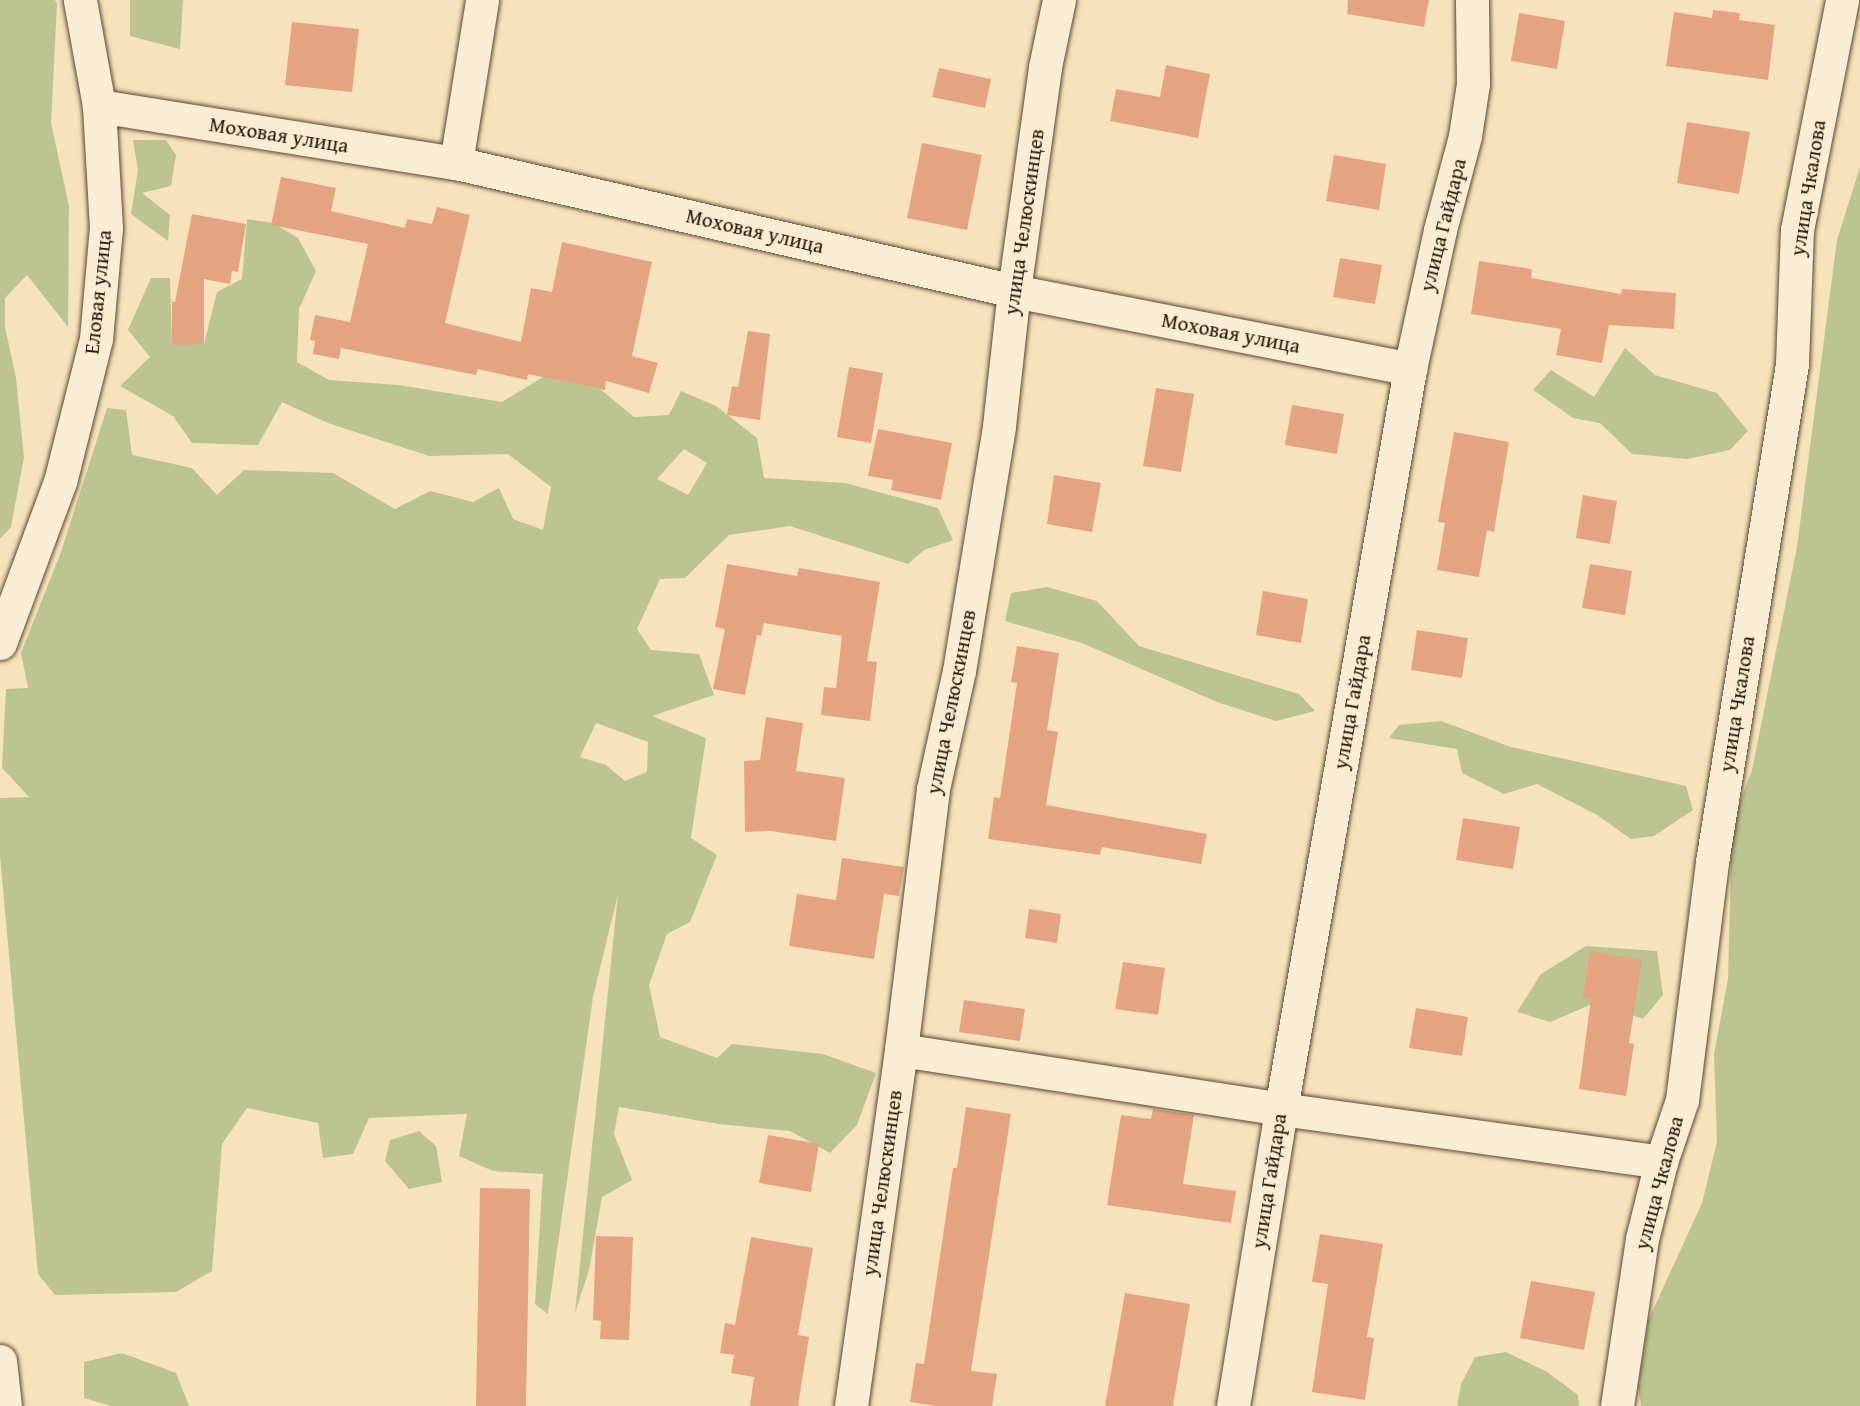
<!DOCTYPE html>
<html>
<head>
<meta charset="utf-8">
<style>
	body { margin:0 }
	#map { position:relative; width:1860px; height:1406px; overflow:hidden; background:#f7e3bb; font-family:"Gentium Book Plus",serif }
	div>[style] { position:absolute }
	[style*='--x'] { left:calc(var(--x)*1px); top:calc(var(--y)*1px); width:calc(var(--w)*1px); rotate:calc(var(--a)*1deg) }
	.green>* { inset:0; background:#bcc491 }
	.building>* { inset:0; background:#e4a481 }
	.roads { filter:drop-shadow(0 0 2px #5a4833) drop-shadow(0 0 2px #5a4833) }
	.minor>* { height:33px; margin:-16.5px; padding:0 16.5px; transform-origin:16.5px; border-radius:16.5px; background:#faedd3 }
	span { translate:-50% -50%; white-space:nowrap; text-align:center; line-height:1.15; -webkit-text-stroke:5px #faedd3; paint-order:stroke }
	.street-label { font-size:21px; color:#261506 }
</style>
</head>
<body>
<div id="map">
	<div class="green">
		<div style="clip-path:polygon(0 0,55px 0,57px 4px,51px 123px,69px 206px,68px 327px,27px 275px,5px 298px,5px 327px,16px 378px,24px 457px,11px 527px,0 539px)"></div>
		<div style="clip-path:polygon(130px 0,183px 0,180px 49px,130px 36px)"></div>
		<div style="clip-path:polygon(133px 140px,166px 140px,176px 155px,171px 186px,142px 193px,170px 215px,168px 241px,131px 214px,138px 170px)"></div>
		<div style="clip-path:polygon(1860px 167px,1860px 1406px,1641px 1406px,1638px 1387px,1648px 1321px,1702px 1203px,1717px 1142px,1714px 1054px,1728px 979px,1732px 823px,1752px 770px,1797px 547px,1837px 240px)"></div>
		<div style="clip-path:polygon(evenodd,247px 219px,273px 223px,298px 238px,316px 271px,299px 309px,297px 362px,329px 380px,399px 385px,502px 402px,543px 377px,600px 389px,634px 417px,669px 415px,681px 391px,716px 406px,757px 438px,764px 478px,845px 483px,938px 508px,953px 540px,924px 550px,908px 564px,790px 526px,729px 535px,685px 578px,660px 579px,637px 629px,651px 650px,699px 654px,714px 695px,652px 716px,706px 738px,691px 838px,717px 855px,690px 922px,667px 934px,649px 985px,660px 1037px,717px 1058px,732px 1044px,823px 1054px,876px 1073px,857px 1125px,830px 1153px,790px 1131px,719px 1124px,619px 1107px,614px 1134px,632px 1180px,602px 1197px,589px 1270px,575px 1313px,618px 894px,593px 997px,548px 1314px,535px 1304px,543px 1174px,493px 1171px,459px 1156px,467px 1114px,369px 1118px,353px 1154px,323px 1158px,318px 1123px,247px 1108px,222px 1144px,212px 1271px,176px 1292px,55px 1295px,38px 1274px,0 856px,0 798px,29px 797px,2px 768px,6px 689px,28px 688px,21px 653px,61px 552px,107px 408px,126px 410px,132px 455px,192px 468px,217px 495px,244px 470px,333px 473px,395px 509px,430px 491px,473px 502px,499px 488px,513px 519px,543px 530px,551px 487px,508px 454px,429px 456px,328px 423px,282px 402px,258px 445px,192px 443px,173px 416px,120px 386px,150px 357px,128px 330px,151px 278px,170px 278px,172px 344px,204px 344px,217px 292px,242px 279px,247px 219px,684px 449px,707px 463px,688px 495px,657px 479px,684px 449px,247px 219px,596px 723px,648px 742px,647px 772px,625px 781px,606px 765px,580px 757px,596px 723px)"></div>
		<div style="clip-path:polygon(1625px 348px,1655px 375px,1717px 393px,1748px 431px,1730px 450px,1687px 459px,1632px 454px,1600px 423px,1573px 418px,1533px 390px,1551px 370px,1594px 397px)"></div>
		<div style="clip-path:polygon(1047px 587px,1097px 601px,1139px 646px,1299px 694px,1315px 711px,1276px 721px,1217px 702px,1082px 643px,1005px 621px,1011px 593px)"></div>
		<div style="clip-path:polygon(1441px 721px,1511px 747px,1686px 786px,1693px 810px,1654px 836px,1631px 839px,1597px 815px,1537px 784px,1504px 794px,1462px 773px,1457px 749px,1389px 738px,1399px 725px)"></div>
		<div style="clip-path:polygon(1586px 946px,1657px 951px,1663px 995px,1643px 1019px,1597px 1002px,1550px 1022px,1517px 1012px,1541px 974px)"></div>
		<div style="clip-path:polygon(419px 1131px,436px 1146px,442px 1182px,409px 1189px,385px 1161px,390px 1140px)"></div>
		<div style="clip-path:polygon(1506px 1352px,1547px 1372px,1578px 1395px,1579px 1406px,1457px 1406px,1461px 1384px,1475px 1357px)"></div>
		<div style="clip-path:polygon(122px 1353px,176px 1373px,189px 1406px,111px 1406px,84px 1398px,84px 1362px)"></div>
	</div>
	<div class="building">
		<div style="clip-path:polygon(1348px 0,1429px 0,1424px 27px,1347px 14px)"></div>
		<div style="clip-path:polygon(1713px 10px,1740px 13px,1739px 20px,1775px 25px,1768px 80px,1666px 66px,1674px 12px,1712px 18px)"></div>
		<div style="clip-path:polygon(1519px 13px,1565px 21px,1557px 69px,1511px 61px)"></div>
		<div style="clip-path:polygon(292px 22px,359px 29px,352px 92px,285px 85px)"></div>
		<div style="clip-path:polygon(1166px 65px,1210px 74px,1198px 138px,1110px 121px,1116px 89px,1160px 97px)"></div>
		<div style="clip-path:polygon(939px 68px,991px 79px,985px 108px,932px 97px)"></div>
		<div style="clip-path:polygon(1687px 122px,1750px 132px,1739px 194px,1677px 183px)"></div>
		<div style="clip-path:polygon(922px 143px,982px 155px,967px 230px,907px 218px)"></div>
		<div style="clip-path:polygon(1334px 155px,1386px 164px,1379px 210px,1326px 201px)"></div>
		<div style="clip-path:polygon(281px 177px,336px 188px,331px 211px,405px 228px,407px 219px,432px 224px,437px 207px,470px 215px,445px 323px,521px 342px,531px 288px,552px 292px,562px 242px,652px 262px,632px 356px,658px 363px,649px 393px,606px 381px,605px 390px,528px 374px,527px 380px,478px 369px,476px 375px,341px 348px,339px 359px,313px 354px,315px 341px,310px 340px,315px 315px,350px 322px,368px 244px,271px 225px)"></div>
		<div style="clip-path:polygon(192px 214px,246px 224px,238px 272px,232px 271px,230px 284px,204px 279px,204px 344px,172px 345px,172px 302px,175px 302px)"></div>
		<div style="clip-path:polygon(1340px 258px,1382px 265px,1375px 304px,1333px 297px)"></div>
		<div style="clip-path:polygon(1479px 261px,1532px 269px,1531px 278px,1621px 294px,1622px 289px,1676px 293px,1674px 329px,1609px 325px,1602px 363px,1556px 355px,1561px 329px,1471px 314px)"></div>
		<div style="clip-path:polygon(748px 331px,770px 334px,760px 420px,727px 415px,732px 386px,738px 387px)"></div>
		<div style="clip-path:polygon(849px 367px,883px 373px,871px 443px,837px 437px)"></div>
		<div style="clip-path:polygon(1156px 388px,1194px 394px,1181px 472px,1143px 466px)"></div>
		<div style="clip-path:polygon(1292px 405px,1344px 414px,1337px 454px,1285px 445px)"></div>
		<div style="clip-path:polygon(878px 429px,952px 443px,941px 500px,891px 490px,893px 480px,868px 476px)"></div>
		<div style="clip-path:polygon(1454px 432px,1509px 442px,1494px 532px,1487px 530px,1479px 577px,1437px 570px,1445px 523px,1438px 522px)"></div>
		<div style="clip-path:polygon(1054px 475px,1101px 483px,1092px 532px,1047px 524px)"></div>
		<div style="clip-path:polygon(1583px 495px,1617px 501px,1610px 544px,1576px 538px)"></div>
		<div style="clip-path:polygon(727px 564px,797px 576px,799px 568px,880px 582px,867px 661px,877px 662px,870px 721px,821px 715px,824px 687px,836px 688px,842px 636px,764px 623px,761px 636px,757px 635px,745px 695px,713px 689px,725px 629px,715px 627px)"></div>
		<div style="clip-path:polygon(1590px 564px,1632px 571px,1625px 615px,1582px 608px)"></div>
		<div style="clip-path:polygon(1263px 591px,1308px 599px,1301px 643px,1256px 635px)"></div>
		<div style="clip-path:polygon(1417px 630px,1468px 638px,1462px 678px,1411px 670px)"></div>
		<div style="clip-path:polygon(1017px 646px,1059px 653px,1047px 730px,1058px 732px,1046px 805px,1207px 834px,1201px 864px,1102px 847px,1100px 855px,988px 839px,994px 797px,1000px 798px,1017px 683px,1011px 682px)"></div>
		<div style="clip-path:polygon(766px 717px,803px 723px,796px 771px,845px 778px,836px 841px,771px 831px,745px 832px,744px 761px,760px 760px)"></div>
		<div style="clip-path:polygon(1463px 818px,1520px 827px,1513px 869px,1456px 860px)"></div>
		<div style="clip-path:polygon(842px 858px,904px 867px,899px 896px,884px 894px,874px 959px,789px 946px,797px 894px,836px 900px)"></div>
		<div style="clip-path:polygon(1029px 909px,1061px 914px,1057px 943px,1025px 938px)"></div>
		<div style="clip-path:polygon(1590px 951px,1642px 960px,1629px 1043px,1634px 1044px,1626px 1096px,1579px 1089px,1591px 999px,1583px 998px)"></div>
		<div style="clip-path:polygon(1123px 962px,1165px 968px,1158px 1015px,1115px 1009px)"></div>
		<div style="clip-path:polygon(964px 1000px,1025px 1009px,1020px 1041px,959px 1032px)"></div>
		<div style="clip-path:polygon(1416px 1008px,1468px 1017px,1462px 1056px,1409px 1048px)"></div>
		<div style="clip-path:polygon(966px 1107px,1011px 1114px,971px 1371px,997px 1374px,992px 1406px,936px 1406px,910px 1402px,916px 1363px,924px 1364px,953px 1168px,957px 1168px)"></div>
		<div style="clip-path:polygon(1153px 1109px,1194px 1115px,1183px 1184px,1236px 1191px,1231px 1223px,1107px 1205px,1121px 1115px,1151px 1119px)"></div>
		<div style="clip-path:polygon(768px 1135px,819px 1144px,811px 1192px,759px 1183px)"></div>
		<div style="clip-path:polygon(480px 1188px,530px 1189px,526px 1406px,476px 1406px)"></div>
		<div style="clip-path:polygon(1320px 1234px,1383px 1244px,1367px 1337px,1374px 1338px,1365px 1400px,1312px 1392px,1328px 1284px,1312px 1282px)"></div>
		<div style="clip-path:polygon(596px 1236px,633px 1237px,629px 1340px,600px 1339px,601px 1321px,593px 1320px)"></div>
		<div style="clip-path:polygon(751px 1237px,813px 1248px,798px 1335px,809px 1337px,798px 1406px,750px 1406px,754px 1377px,731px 1373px,734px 1355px,720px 1353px,725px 1323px,735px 1325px)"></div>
		<div style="clip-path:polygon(1531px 1281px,1595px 1292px,1584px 1350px,1520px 1338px)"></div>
		<div style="clip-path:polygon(1125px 1293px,1190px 1304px,1173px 1406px,1105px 1406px)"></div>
	</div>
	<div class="roads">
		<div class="minor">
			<div style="--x:99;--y:106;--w:362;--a:9.1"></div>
			<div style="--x:456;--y:163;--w:572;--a:12.92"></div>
			<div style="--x:1014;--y:291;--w:404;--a:11.1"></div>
			<div style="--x:456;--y:163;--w:165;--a:-80.9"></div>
			<div style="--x:0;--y:643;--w:172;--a:-69.6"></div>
			<div style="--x:60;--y:482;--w:147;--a:-75.9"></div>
			<div style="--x:96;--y:339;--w:111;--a:-84.9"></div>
			<div style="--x:106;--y:228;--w:122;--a:-93.3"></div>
			<div style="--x:99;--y:106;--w:108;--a:-100.2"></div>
			<div style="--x:901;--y:1050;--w:385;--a:8.8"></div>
			<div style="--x:1281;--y:1109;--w:384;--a:7.9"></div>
			<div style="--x:0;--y:1361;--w:45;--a:83.7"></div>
			<div style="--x:851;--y:1406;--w:359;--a:-82"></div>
			<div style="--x:901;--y:1050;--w:263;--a:-83"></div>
			<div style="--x:933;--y:789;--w:121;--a:-77.6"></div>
			<div style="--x:959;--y:671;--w:248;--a:-80.7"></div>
			<div style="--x:999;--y:426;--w:136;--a:-83.7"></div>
			<div style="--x:1014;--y:291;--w:226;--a:-82.1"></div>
			<div style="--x:1045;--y:67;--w:68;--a:-78.2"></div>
			<div style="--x:1233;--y:1406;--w:301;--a:-80.8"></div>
			<div style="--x:1281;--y:1109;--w:751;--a:-80.11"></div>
			<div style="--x:1410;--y:369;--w:142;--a:-77.8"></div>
			<div style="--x:1440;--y:230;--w:97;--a:-75.1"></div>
			<div style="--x:1465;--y:136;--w:53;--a:-81.3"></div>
			<div style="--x:1473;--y:84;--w:84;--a:-90.7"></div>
			<div style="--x:1617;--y:1406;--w:169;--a:-81.5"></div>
			<div style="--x:1642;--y:1239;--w:79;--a:-76.1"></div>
			<div style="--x:1661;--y:1162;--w:65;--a:-71.3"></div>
			<div style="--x:1682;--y:1100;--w:240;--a:-82.8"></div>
			<div style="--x:1712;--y:862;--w:504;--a:-80.87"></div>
			<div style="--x:1792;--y:364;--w:134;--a:-87.9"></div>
			<div style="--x:1797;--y:230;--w:234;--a:-78.9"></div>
		</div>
	</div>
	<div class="street-label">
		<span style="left:279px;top:135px;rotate:9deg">Моховая улица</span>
		<span style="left:1808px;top:188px;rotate:-81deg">улица Чкалова</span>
		<span style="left:1024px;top:222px;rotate:-82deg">улица Челюскинцев</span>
		<span style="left:1443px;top:225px;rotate:-76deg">улица Гайдара</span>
		<span style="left:755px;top:231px;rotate:13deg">Моховая улица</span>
		<span style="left:98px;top:292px;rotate:-84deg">Еловая улица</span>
		<span style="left:1231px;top:333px;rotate:11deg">Моховая улица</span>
		<span style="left:951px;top:702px;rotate:-79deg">улица Челюскинцев</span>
		<span style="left:1352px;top:702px;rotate:-80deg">улица Гайдара</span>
		<span style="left:1737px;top:704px;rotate:-81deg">улица Чкалова</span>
		<span style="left:1269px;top:1181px;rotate:-81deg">улица Гайдара</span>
		<span style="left:882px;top:1183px;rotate:-82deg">улица Челюскинцев</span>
		<span style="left:1659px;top:1183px;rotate:-75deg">улица Чкалова</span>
	</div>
</div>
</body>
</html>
